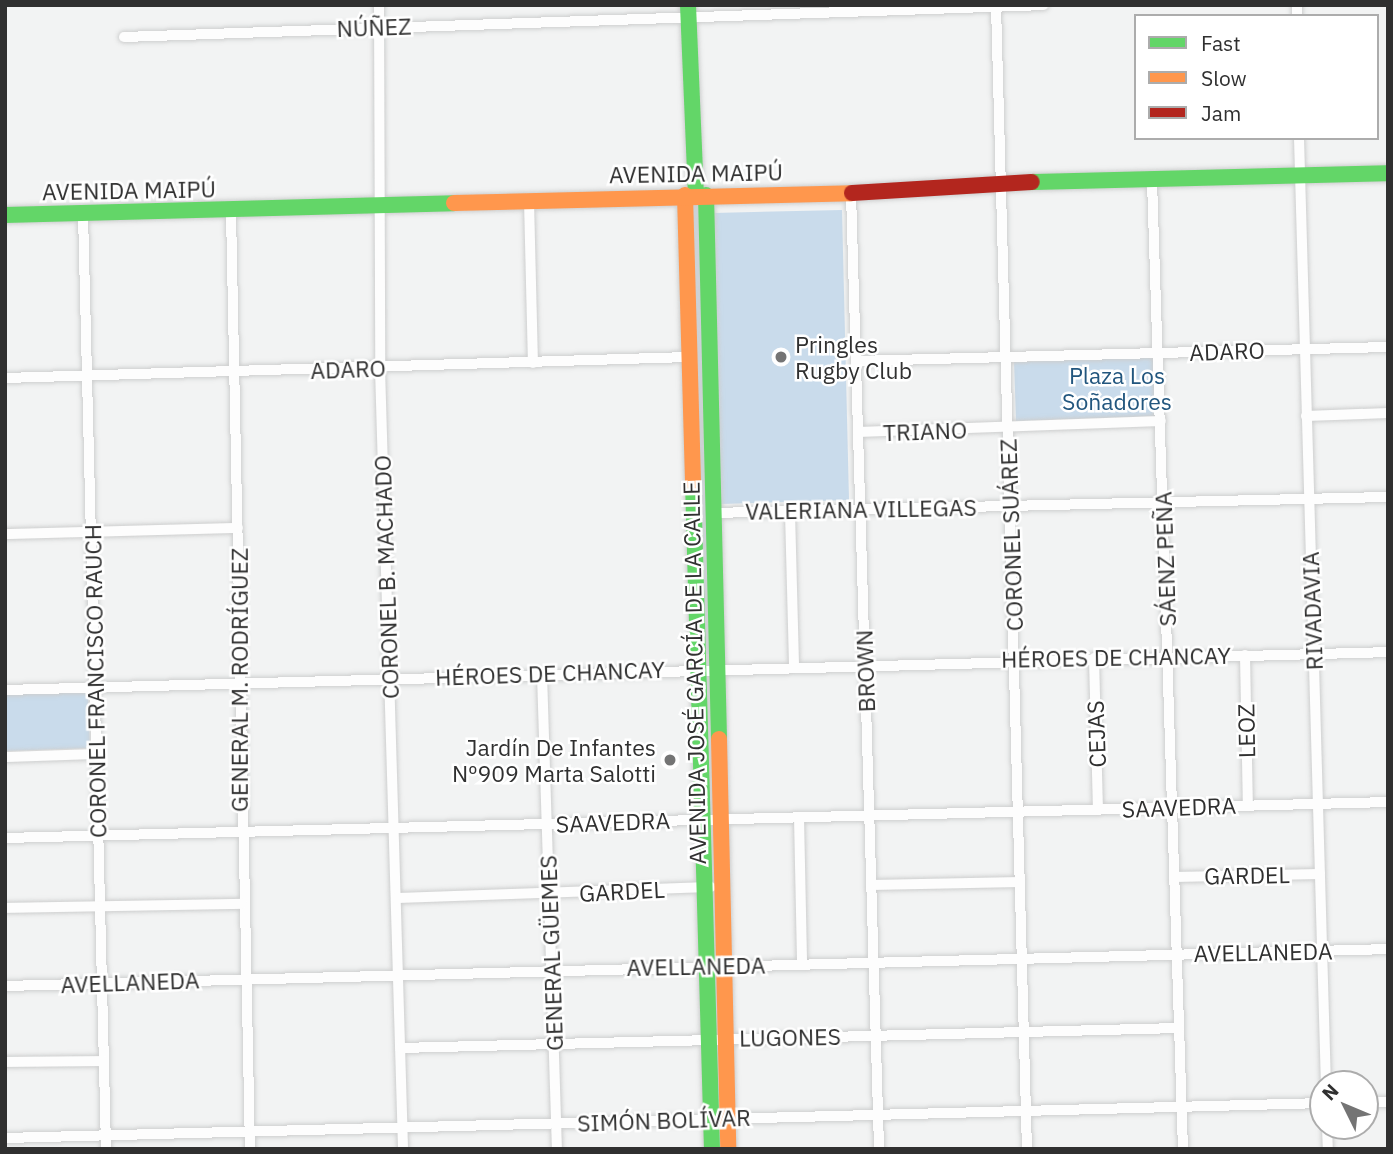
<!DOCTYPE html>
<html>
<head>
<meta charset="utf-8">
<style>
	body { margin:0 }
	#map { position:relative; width:1393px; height:1154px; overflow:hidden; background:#f2f3f3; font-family:"IBM Plex Sans",sans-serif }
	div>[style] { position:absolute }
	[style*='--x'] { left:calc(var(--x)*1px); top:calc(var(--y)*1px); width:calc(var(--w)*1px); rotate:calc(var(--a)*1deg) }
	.green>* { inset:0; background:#c9dbeb }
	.roads { filter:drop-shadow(0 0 2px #cdcece) drop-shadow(0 0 2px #cdcece) }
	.street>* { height:10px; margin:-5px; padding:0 5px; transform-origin:5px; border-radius:5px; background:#fdfdfd }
	.fast>* { height:16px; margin:-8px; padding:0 8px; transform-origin:8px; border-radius:8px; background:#63d668 }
	.slow>* { height:16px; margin:-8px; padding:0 8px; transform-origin:8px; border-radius:8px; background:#ff974d }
	.jam>* { height:16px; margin:-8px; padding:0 8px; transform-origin:8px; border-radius:8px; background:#b3261e }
	.dots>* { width:19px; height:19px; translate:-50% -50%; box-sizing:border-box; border:4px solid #fff; border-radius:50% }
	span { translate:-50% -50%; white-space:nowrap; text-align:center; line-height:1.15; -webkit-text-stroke:5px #fff; paint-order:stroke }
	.street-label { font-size:23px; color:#303030 }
	.poi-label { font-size:23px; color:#303030 }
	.left { translate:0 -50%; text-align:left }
	.right { translate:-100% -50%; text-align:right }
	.park-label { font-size:23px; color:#22567e }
	.frame { position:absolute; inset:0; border:7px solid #303030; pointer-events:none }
	.legend { position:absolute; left:1134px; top:14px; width:245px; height:126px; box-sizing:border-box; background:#fff; border:2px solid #acacac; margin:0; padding:9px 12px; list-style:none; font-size:21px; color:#303030 }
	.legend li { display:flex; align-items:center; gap:14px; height:35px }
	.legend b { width:35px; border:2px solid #acacac }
	.north { position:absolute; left:1309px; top:1070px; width:70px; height:70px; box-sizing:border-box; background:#fff; border:2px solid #acacac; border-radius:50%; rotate:313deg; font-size:19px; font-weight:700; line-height:28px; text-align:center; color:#303030 }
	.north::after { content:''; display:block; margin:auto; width:24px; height:32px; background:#747474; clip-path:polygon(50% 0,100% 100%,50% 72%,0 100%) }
</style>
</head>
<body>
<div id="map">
	<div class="green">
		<div style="clip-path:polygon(692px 205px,700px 205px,711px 654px,703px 654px)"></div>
		<div style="clip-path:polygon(842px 210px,849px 500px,721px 504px,713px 213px)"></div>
		<div style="clip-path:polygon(1153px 357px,1155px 416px,1016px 421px,1014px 362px)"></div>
		<div style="clip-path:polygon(88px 691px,90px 748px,5px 751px,5px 694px)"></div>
	</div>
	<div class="roads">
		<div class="street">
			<div style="--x:379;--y:5;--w:363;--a:89.8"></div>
			<div style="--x:380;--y:368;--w:781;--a:88.31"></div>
			<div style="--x:996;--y:5;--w:1144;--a:88.45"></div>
			<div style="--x:1297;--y:5;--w:11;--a:90"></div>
			<div style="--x:124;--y:37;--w:920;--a:-1.99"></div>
			<div style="--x:1299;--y:138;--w:946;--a:88.37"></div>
			<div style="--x:1152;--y:180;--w:969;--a:88.17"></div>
			<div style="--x:851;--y:193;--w:956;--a:88.32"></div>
			<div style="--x:529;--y:201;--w:162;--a:88.6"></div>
			<div style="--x:231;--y:211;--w:938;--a:88.84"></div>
			<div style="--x:83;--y:213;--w:936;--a:88.59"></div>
			<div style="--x:856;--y:361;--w:532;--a:-1.51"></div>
			<div style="--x:5;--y:378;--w:685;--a:-1.76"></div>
			<div style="--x:1306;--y:416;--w:82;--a:-2.1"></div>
			<div style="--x:858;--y:432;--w:303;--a:-2.1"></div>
			<div style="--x:790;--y:512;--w:154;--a:88.5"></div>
			<div style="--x:712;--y:513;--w:676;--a:-1.36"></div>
			<div style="--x:5;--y:534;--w:233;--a:-1.5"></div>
			<div style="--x:1245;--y:655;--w:151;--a:88.9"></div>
			<div style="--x:1094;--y:658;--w:152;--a:88.5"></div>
			<div style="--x:542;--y:674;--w:475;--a:88.2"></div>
			<div style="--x:5;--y:690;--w:1384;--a:-1.57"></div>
			<div style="--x:5;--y:757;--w:92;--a:-1.9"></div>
			<div style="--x:799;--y:817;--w:147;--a:88.8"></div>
			<div style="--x:5;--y:838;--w:1383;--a:-1.49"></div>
			<div style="--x:1174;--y:877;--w:146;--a:-1.2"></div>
			<div style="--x:871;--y:885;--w:149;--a:-1.2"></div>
			<div style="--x:396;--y:898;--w:315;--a:-2"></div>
			<div style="--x:5;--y:908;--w:237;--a:-1"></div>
			<div style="--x:5;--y:986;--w:1383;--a:-1.53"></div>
			<div style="--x:400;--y:1048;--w:779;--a:-1.47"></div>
			<div style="--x:5;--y:1062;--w:98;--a:-0.6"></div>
			<div style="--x:1365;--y:1102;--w:23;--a:0"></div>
			<div style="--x:1327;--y:1126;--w:23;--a:88"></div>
			<div style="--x:5;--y:1138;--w:1318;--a:-1.52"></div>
		</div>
		<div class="fast">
			<div style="--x:688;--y:5;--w:190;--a:87.6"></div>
			<div style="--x:1032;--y:182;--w:356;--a:-1.4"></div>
			<div style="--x:706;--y:195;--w:544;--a:88.63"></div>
			<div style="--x:5;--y:215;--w:449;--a:-1.5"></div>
			<div style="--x:693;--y:482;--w:667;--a:88.37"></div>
		</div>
		<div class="slow">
			<div style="--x:685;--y:195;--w:287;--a:88.4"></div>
			<div style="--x:454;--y:203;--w:398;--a:-1.4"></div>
			<div style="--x:719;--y:739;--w:410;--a:88.7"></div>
		</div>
		<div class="jam">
			<div style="--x:852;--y:193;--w:180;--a:-3.5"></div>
		</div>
	</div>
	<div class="dots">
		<div style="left:781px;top:357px;background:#747474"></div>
		<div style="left:670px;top:760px;background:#747474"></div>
	</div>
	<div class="street-label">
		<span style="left:374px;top:27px;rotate:-2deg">NÚÑEZ</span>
		<span style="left:696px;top:173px;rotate:-1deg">AVENIDA MAIPÚ</span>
		<span style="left:129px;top:190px;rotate:-1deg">AVENIDA MAIPÚ</span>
		<span style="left:1227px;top:351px;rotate:-2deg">ADARO</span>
		<span style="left:348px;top:369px;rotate:-2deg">ADARO</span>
		<span style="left:925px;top:431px;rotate:-2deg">TRIANO</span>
		<span style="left:861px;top:509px;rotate:-1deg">VALERIANA VILLEGAS</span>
		<span style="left:1011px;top:535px;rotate:-92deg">CORONEL SUÁREZ</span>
		<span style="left:1165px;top:559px;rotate:-92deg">SÁENZ PEÑA</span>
		<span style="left:386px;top:577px;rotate:-92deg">CORONEL B. MACHADO</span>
		<span style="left:1312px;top:611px;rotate:-92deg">RIVADAVIA</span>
		<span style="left:1116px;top:657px;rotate:-1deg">HÉROES DE CHANCAY</span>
		<span style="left:865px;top:671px;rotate:-92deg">BROWN</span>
		<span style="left:550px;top:673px;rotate:-2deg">HÉROES DE CHANCAY</span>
		<span style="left:694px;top:673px;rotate:-91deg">AVENIDA JOSÉ GARCÍA DE LA CALLE</span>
		<span style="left:239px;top:680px;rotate:-90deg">GENERAL M. RODRÍGUEZ</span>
		<span style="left:95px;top:681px;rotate:-91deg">CORONEL FRANCISCO RAUCH</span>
		<span style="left:1246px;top:731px;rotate:-91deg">LEOZ</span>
		<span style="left:1096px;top:734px;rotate:-92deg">CEJAS</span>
		<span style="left:1179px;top:807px;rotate:-2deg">SAAVEDRA</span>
		<span style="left:613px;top:822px;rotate:-2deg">SAAVEDRA</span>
		<span style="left:1247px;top:875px;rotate:-1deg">GARDEL</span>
		<span style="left:622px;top:891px;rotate:-3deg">GARDEL</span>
		<span style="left:1263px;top:952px;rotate:-1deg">AVELLANEDA</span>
		<span style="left:551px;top:953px;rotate:-92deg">GENERAL GÜEMES</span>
		<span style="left:696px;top:966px;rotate:-1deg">AVELLANEDA</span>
		<span style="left:130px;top:982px;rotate:-2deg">AVELLANEDA</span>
		<span style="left:790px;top:1037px;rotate:-1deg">LUGONES</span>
		<span style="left:664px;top:1120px;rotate:-2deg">SIMÓN BOLÍVAR</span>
	</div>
	<div class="poi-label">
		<span class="left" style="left:795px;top:357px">Pringles<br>Rugby Club</span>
		<span class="right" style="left:656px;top:760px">Jardín De Infantes<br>Nº909 Marta Salotti</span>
	</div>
	<div class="park-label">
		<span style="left:1117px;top:388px">Plaza Los<br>Soñadores</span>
	</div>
	<div class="frame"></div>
	<ul class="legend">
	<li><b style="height:9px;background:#63d668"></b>Fast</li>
	<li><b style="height:9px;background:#ff974d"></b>Slow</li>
	<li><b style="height:9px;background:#b3261e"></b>Jam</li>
	</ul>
	<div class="north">N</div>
</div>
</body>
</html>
